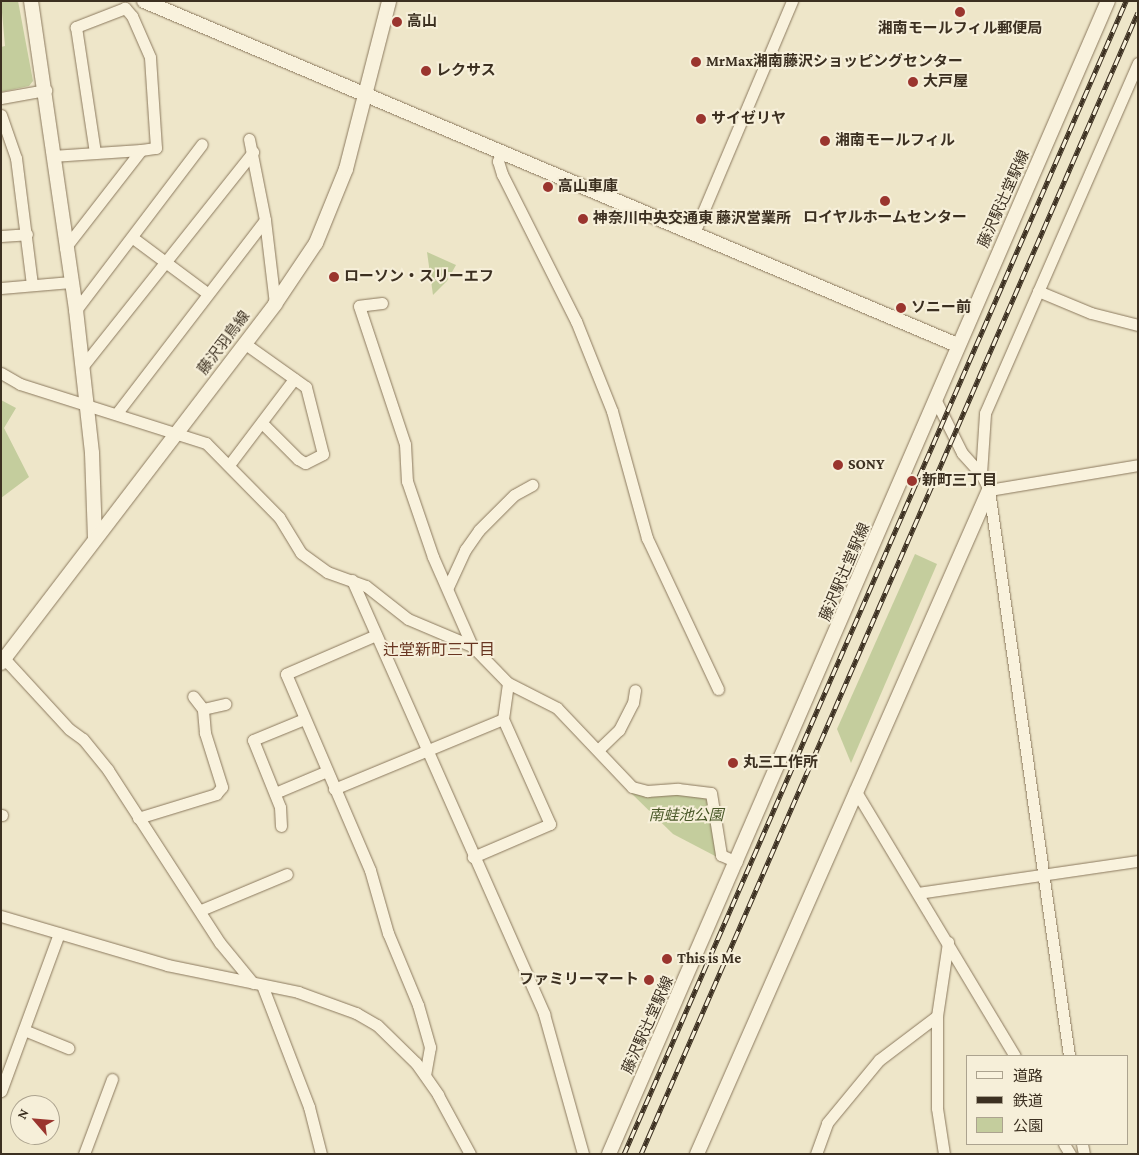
<!DOCTYPE html>
<html>
<head>
<meta charset="utf-8">
<style>
	body { margin:0 }
	#map { position:relative; width:1139px; height:1155px; overflow:hidden; background:#eee6c9; font-family:"Crimson Pro","Noto Sans JP",serif }
	div>[style] { position:absolute }
	[style*='--x'] { left:calc(var(--x)*1px); top:calc(var(--y)*1px); width:calc(var(--w)*1px); rotate:calc(var(--a)*1deg) }
	.green>* { inset:0; background:#c4cd9d }
	.roads { filter:drop-shadow(0 0 1px #8b795e) drop-shadow(0 0 1px #8b795e) }
	.minor>* { height:11px; margin:-5.5px; padding:0 5.5px; transform-origin:5.5px; border-radius:5.5px; background:#f9f2dd }
	.tertiary>* { height:14px; margin:-7px; padding:0 7px; transform-origin:7px; border-radius:7px; background:#f9f2dd }
	.rail>* { height:5px; margin-top:-2.5px; transform-origin:0; background:repeating-linear-gradient(90deg,#f6efd9 0 9px,#3c3021 0 18px); box-sizing:border-box; border-block:1px solid #3c3021 }
	.dots>* { width:14px; height:14px; translate:-50% -50%; box-sizing:border-box; border:2px solid #f6efd9; border-radius:50% }
	span { translate:-50% -50%; white-space:nowrap; text-align:center; line-height:1.15; -webkit-text-stroke:4px #f6efd9; paint-order:stroke }
	.poi-label { font-size:15px; color:#3c3021; font-weight:700 }
	.left { translate:0 -50%; text-align:left }
	.right { translate:-100% -50%; text-align:right }
	.street-label { font-size:15px; color:#3c3021 }
	.park-label { font-size:15px; color:#495828; font-style:italic }
	.neighbourhood-label { font-size:16px; color:#683521 }
	.frame { position:absolute; inset:0; border:2px solid #3c3021; pointer-events:none }
	.legend { position:absolute; left:966px; top:1055px; width:162px; height:90px; box-sizing:border-box; background:#f6efd9; border:1px solid #aca38f; margin:0; padding:6px 9px; list-style:none; font-size:15px; color:#3c3021 }
	.legend li { display:flex; align-items:center; gap:10px; height:25px }
	.legend b { width:25px; border:1px solid #aca38f }
	.north { position:absolute; left:10px; top:1095px; width:50px; height:50px; box-sizing:border-box; background:#f6efd9; border:1px solid #aca38f; border-radius:50%; rotate:297deg; font-size:14px; font-weight:700; line-height:20px; text-align:center; color:#3c3021 }
	.north::after { content:''; display:block; margin:auto; width:18px; height:22px; background:#9a352e; clip-path:polygon(50% 0,100% 100%,50% 72%,0 100%) }
</style>
</head>
<body>
<div id="map">
	<div class="green">
		<div style="clip-path:polygon(1px 1px,18px 1px,33px 81px,29px 86px,1px 92px,1px 47px,5px 46px)"></div>
		<div style="clip-path:polygon(427px 252px,456px 265px,447px 281px,433px 295px)"></div>
		<div style="clip-path:polygon(1px 400px,16px 408px,4px 428px,29px 477px,1px 498px)"></div>
		<div style="clip-path:polygon(915px 554px,937px 564px,851px 763px,837px 729px)"></div>
		<div style="clip-path:polygon(631px 793px,701px 796px,708px 801px,717px 857px,673px 834px)"></div>
	</div>
	<div class="roads">
		<div class="minor">
			<div style="--x:1;--y:98;--w:46;--a:-10.1"></div>
			<div style="--x:1;--y:115;--w:46;--a:70.8"></div>
			<div style="--x:16;--y:158;--w:128;--a:82.8"></div>
			<div style="--x:249;--y:139;--w:83;--a:78.8"></div>
			<div style="--x:265;--y:220;--w:85;--a:83.2"></div>
			<div style="--x:502;--y:151;--w:11;--a:112"></div>
			<div style="--x:498;--y:161;--w:14;--a:73"></div>
			<div style="--x:502;--y:174;--w:165;--a:63.3"></div>
			<div style="--x:576;--y:321;--w:97;--a:68.2"></div>
			<div style="--x:612;--y:411;--w:132;--a:74.6"></div>
			<div style="--x:647;--y:538;--w:167;--a:64.8"></div>
			<div style="--x:52;--y:156;--w:89;--a:-3.9"></div>
			<div style="--x:141;--y:150;--w:15;--a:-8"></div>
			<div style="--x:156;--y:148;--w:91;--a:-93.8"></div>
			<div style="--x:150;--y:57;--w:45;--a:-113.7"></div>
			<div style="--x:132;--y:16;--w:11;--a:-131"></div>
			<div style="--x:125;--y:8;--w:53;--a:158.8"></div>
			<div style="--x:76;--y:27;--w:127;--a:81.4"></div>
			<div style="--x:694;--y:233;--w:252;--a:-67.1"></div>
			<div style="--x:1;--y:236;--w:26;--a:-4"></div>
			<div style="--x:133;--y:238;--w:92;--a:36.6"></div>
			<div style="--x:65;--y:248;--w:124;--a:-52.2"></div>
			<div style="--x:1;--y:288;--w:70;--a:-4.9"></div>
			<div style="--x:1038;--y:291;--w:57;--a:22.5"></div>
			<div style="--x:1091;--y:313;--w:49;--a:14.3"></div>
			<div style="--x:382;--y:303;--w:23;--a:173"></div>
			<div style="--x:359;--y:306;--w:145;--a:71.6"></div>
			<div style="--x:405;--y:444;--w:37;--a:87"></div>
			<div style="--x:407;--y:481;--w:80;--a:71.1"></div>
			<div style="--x:433;--y:557;--w:97;--a:66.3"></div>
			<div style="--x:76;--y:310;--w:208;--a:-52.8"></div>
			<div style="--x:244;--y:343;--w:76;--a:35.4"></div>
			<div style="--x:306;--y:387;--w:69;--a:75.8"></div>
			<div style="--x:323;--y:454;--w:20;--a:153"></div>
			<div style="--x:305;--y:463;--w:8;--a:-150"></div>
			<div style="--x:298;--y:459;--w:51;--a:-135"></div>
			<div style="--x:82;--y:367;--w:275;--a:-51.5"></div>
			<div style="--x:1;--y:373;--w:22;--a:30"></div>
			<div style="--x:20;--y:384;--w:195;--a:17.6"></div>
			<div style="--x:206;--y:443;--w:104;--a:45.4"></div>
			<div style="--x:279;--y:517;--w:42;--a:58.6"></div>
			<div style="--x:301;--y:553;--w:32;--a:36"></div>
			<div style="--x:327;--y:572;--w:41;--a:19.7"></div>
			<div style="--x:366;--y:586;--w:53;--a:38.2"></div>
			<div style="--x:408;--y:619;--w:69;--a:22.9"></div>
			<div style="--x:472;--y:646;--w:52;--a:45.8"></div>
			<div style="--x:508;--y:683;--w:55;--a:27"></div>
			<div style="--x:557;--y:708;--w:109;--a:46.5"></div>
			<div style="--x:632;--y:787;--w:16;--a:15"></div>
			<div style="--x:647;--y:791;--w:31;--a:-4"></div>
			<div style="--x:678;--y:789;--w:33;--a:7"></div>
			<div style="--x:711;--y:793;--w:63;--a:80.8"></div>
			<div style="--x:721;--y:855;--w:17;--a:24"></div>
			<div style="--x:935;--y:399;--w:60;--a:63.4"></div>
			<div style="--x:962;--y:453;--w:28;--a:48"></div>
			<div style="--x:981;--y:474;--w:18;--a:63"></div>
			<div style="--x:989;--y:490;--w:572;--a:81.95"></div>
			<div style="--x:117;--y:413;--w:243;--a:-52.5"></div>
			<div style="--x:229;--y:465;--w:108;--a:-52.9"></div>
			<div style="--x:981;--y:474;--w:61;--a:-86.2"></div>
			<div style="--x:985;--y:413;--w:382;--a:-66.4"></div>
			<div style="--x:989;--y:490;--w:151;--a:-9.5"></div>
			<div style="--x:352;--y:580;--w:475;--a:66.1"></div>
			<div style="--x:544;--y:1014;--w:145;--a:74.4"></div>
			<div style="--x:448;--y:587;--w:41;--a:-65.3"></div>
			<div style="--x:465;--y:550;--w:24;--a:-55"></div>
			<div style="--x:479;--y:530;--w:49;--a:-45"></div>
			<div style="--x:514;--y:495;--w:21;--a:-29"></div>
			<div style="--x:376;--y:635;--w:98;--a:156.6"></div>
			<div style="--x:286;--y:674;--w:213;--a:66.8"></div>
			<div style="--x:370;--y:870;--w:66;--a:74.1"></div>
			<div style="--x:388;--y:933;--w:78;--a:67.4"></div>
			<div style="--x:418;--y:1005;--w:44;--a:74.1"></div>
			<div style="--x:430;--y:1047;--w:28;--a:100"></div>
			<div style="--x:1;--y:655;--w:100;--a:47.4"></div>
			<div style="--x:69;--y:729;--w:17;--a:36"></div>
			<div style="--x:83;--y:739;--w:40;--a:51"></div>
			<div style="--x:108;--y:770;--w:206;--a:57.1"></div>
			<div style="--x:220;--y:943;--w:52;--a:50.5"></div>
			<div style="--x:203;--y:709;--w:23;--a:-13"></div>
			<div style="--x:503;--y:719;--w:36;--a:-82"></div>
			<div style="--x:598;--y:750;--w:29;--a:-44"></div>
			<div style="--x:619;--y:730;--w:30;--a:-63"></div>
			<div style="--x:633;--y:703;--w:13;--a:-81"></div>
			<div style="--x:334;--y:789;--w:183;--a:-22.5"></div>
			<div style="--x:503;--y:719;--w:115;--a:65.9"></div>
			<div style="--x:550;--y:824;--w:84;--a:156.8"></div>
			<div style="--x:855;--y:790;--w:310;--a:59"></div>
			<div style="--x:275;--y:793;--w:56;--a:-22.9"></div>
			<div style="--x:1;--y:815;--w:1;--a:0"></div>
			<div style="--x:138;--y:818;--w:82;--a:-17.1"></div>
			<div style="--x:216;--y:794;--w:9;--a:-49"></div>
			<div style="--x:222;--y:787;--w:57;--a:-107.5"></div>
			<div style="--x:205;--y:733;--w:24;--a:-95"></div>
			<div style="--x:203;--y:709;--w:16;--a:-128"></div>
			<div style="--x:281;--y:826;--w:19;--a:-93"></div>
			<div style="--x:280;--y:807;--w:72;--a:-111.9"></div>
			<div style="--x:253;--y:740;--w:55;--a:-22.4"></div>
			<div style="--x:918;--y:893;--w:222;--a:-8.3"></div>
			<div style="--x:201;--y:910;--w:93;--a:-22.7"></div>
			<div style="--x:1;--y:916;--w:173;--a:16.4"></div>
			<div style="--x:167;--y:965;--w:134;--a:11.6"></div>
			<div style="--x:298;--y:992;--w:62;--a:19.9"></div>
			<div style="--x:356;--y:1013;--w:24;--a:30"></div>
			<div style="--x:377;--y:1025;--w:54;--a:44.3"></div>
			<div style="--x:416;--y:1063;--w:39;--a:55"></div>
			<div style="--x:438;--y:1095;--w:67;--a:61.5"></div>
			<div style="--x:262;--y:985;--w:131;--a:68.9"></div>
			<div style="--x:309;--y:1107;--w:49;--a:75.7"></div>
			<div style="--x:24;--y:1030;--w:48;--a:22.2"></div>
			<div style="--x:1;--y:1091;--w:168;--a:-69.8"></div>
			<div style="--x:1064;--y:1144;--w:12;--a:59"></div>
			<div style="--x:1082;--y:1144;--w:10;--a:79"></div>
			<div style="--x:84;--y:1154;--w:80;--a:-69.5"></div>
			<div style="--x:816;--y:1154;--w:33;--a:-70"></div>
			<div style="--x:827;--y:1123;--w:82;--a:-50.5"></div>
			<div style="--x:879;--y:1060;--w:73;--a:-37.2"></div>
			<div style="--x:944;--y:1154;--w:47;--a:-98.7"></div>
			<div style="--x:937;--y:1108;--w:92;--a:-90"></div>
			<div style="--x:937;--y:1016;--w:75;--a:-81.5"></div>
		</div>
		<div class="tertiary">
			<div style="--x:31;--y:1;--w:312;--a:81.7"></div>
			<div style="--x:76;--y:310;--w:144;--a:83.6"></div>
			<div style="--x:92;--y:453;--w:86;--a:88"></div>
			<div style="--x:144;--y:1;--w:883;--a:22.93"></div>
			<div style="--x:1;--y:663;--w:452;--a:-52.6"></div>
			<div style="--x:275;--y:304;--w:73;--a:-56.1"></div>
			<div style="--x:316;--y:243;--w:80;--a:-67.9"></div>
			<div style="--x:346;--y:169;--w:173;--a:-75.6"></div>
			<div style="--x:609;--y:1154;--w:1256;--a:-66.6"></div>
			<div style="--x:697;--y:1154;--w:725;--a:-66.26"></div>
		</div>
	</div>
	<div class="rail">
		<div style="--x:624;--y:1154;--w:1258;--a:-66.47"></div>
		<div style="--x:641;--y:1154;--w:1245;--a:-66.48"></div>
	</div>
	<div class="dots">
		<div style="left:960px;top:12px;background:#9a352e"></div>
		<div style="left:397px;top:22px;background:#9a352e"></div>
		<div style="left:696px;top:62px;background:#9a352e"></div>
		<div style="left:426px;top:71px;background:#9a352e"></div>
		<div style="left:913px;top:82px;background:#9a352e"></div>
		<div style="left:701px;top:119px;background:#9a352e"></div>
		<div style="left:825px;top:141px;background:#9a352e"></div>
		<div style="left:548px;top:187px;background:#9a352e"></div>
		<div style="left:885px;top:201px;background:#9a352e"></div>
		<div style="left:583px;top:219px;background:#9a352e"></div>
		<div style="left:334px;top:277px;background:#9a352e"></div>
		<div style="left:901px;top:308px;background:#9a352e"></div>
		<div style="left:838px;top:465px;background:#9a352e"></div>
		<div style="left:912px;top:481px;background:#9a352e"></div>
		<div style="left:733px;top:763px;background:#9a352e"></div>
		<div style="left:667px;top:959px;background:#9a352e"></div>
		<div style="left:649px;top:980px;background:#9a352e"></div>
	</div>
	<div class="poi-label">
		<span class="left" style="left:407px;top:22px">高山</span>
		<span style="left:960px;top:29px">湘南モールフィル郵便局</span>
		<span class="left" style="left:706px;top:62px">MrMax湘南藤沢ショッピングセンター</span>
		<span class="left" style="left:436px;top:71px">レクサス</span>
		<span class="left" style="left:923px;top:82px">大戸屋</span>
		<span class="left" style="left:711px;top:119px">サイゼリヤ</span>
		<span class="left" style="left:835px;top:141px">湘南モールフィル</span>
		<span class="left" style="left:558px;top:187px">高山車庫</span>
		<span style="left:885px;top:218px">ロイヤルホームセンター</span>
		<span class="left" style="left:593px;top:219px">神奈川中央交通東 藤沢営業所</span>
		<span class="left" style="left:344px;top:277px">ローソン・スリーエフ</span>
		<span class="left" style="left:911px;top:308px">ソニー前</span>
		<span class="left" style="left:848px;top:465px">SONY</span>
		<span class="left" style="left:922px;top:481px">新町三丁目</span>
		<span class="left" style="left:743px;top:763px">丸三工作所</span>
		<span class="left" style="left:677px;top:959px">This is Me</span>
		<span class="right" style="left:639px;top:980px">ファミリーマート</span>
	</div>
	<div class="street-label">
		<span style="left:1004px;top:199px;rotate:-66deg">藤沢駅辻堂駅線</span>
		<span style="left:224px;top:343px;rotate:-53deg">藤沢羽鳥線</span>
		<span style="left:845px;top:572px;rotate:-67deg">藤沢駅辻堂駅線</span>
		<span style="left:648px;top:1025px;rotate:-66deg">藤沢駅辻堂駅線</span>
	</div>
	<div class="park-label">
		<span style="left:686px;top:816px">南蛙池公園</span>
	</div>
	<div class="neighbourhood-label">
		<span style="left:439px;top:650px">辻堂新町三丁目</span>
	</div>
	<div class="frame"></div>
	<ul class="legend">
	<li><b style="height:6px;background:#f9f2dd"></b>道路</li>
	<li><b style="height:6px;background:#3c3021"></b>鉄道</li>
	<li><b style="height:14px;background:#c4cd9d"></b>公園</li>
	</ul>
	<div class="north">N</div>
</div>
</body>
</html>
